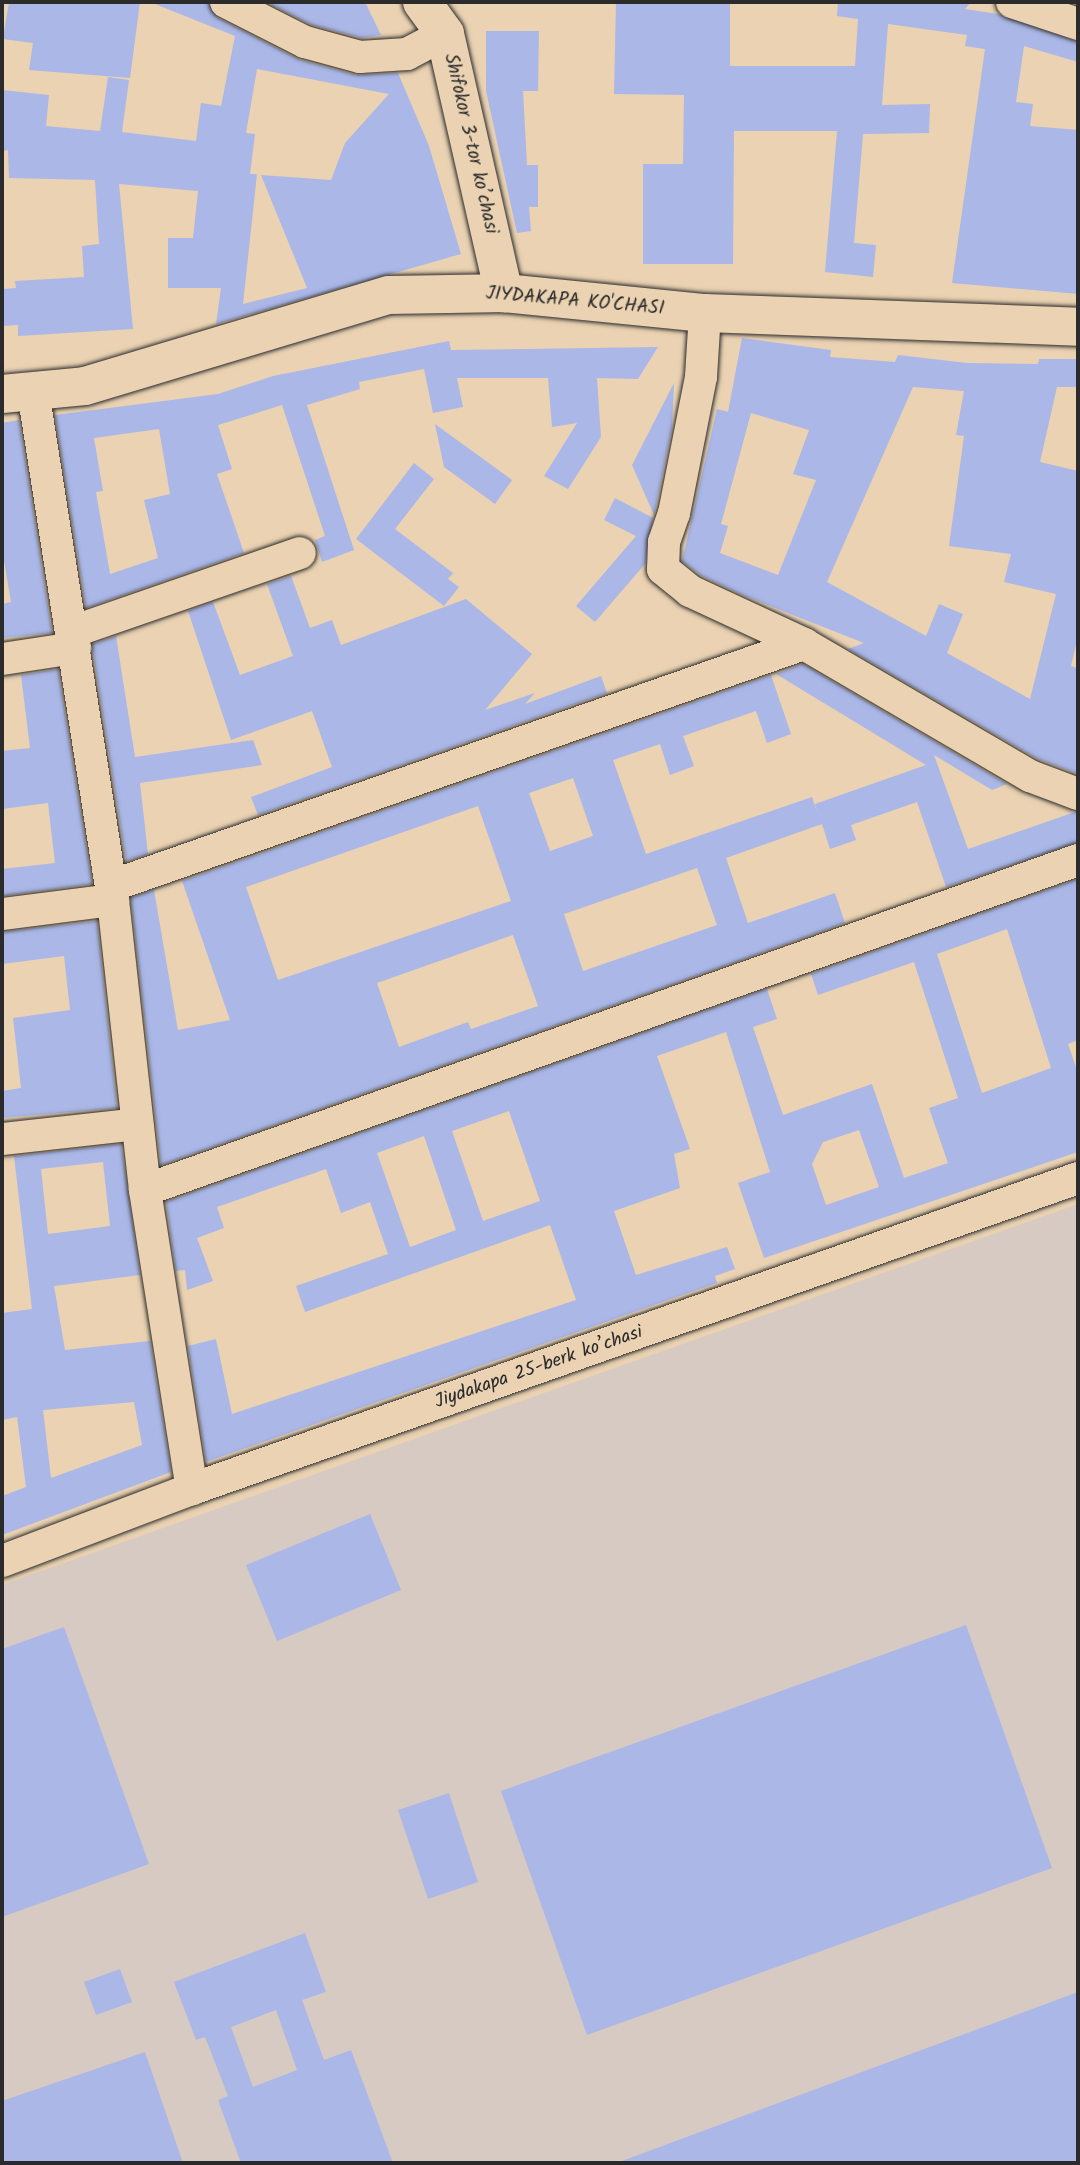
<!DOCTYPE html>
<html>
<head>
<meta charset="utf-8">
<style>
	body { margin:0 }
	#map { position:relative; width:1080px; height:2165px; overflow:hidden; background:#ead2b2; font-family:Kalam,sans-serif }
	div>[style] { position:absolute }
	[style*='--x'] { left:calc(var(--x)*1px); top:calc(var(--y)*1px); width:calc(var(--w)*1px); rotate:calc(var(--a)*1deg) }
	.built>* { inset:0; background:#d7cac2 }
	.building>* { inset:0; background:#aab7e7 }
	.roads { filter:drop-shadow(0 0 2px #2b2b2b) drop-shadow(0 0 2px #2b2b2b) }
	.street>* { height:32px; margin:-16px; padding:0 16px; transform-origin:16px; border-radius:16px; background:#ead2b2 }
	.secondary>* { height:38px; margin:-19px; padding:0 19px; transform-origin:19px; border-radius:19px; background:#ead2b2 }
	span { translate:-50% -50%; white-space:nowrap; text-align:center; line-height:1.15; -webkit-text-stroke:6px #ead2b2; paint-order:stroke }
	.street-label { font-size:19px; color:#2b2b2b }
	.frame { position:absolute; inset:0; border:4px solid #2b2b2b; pointer-events:none }
</style>
</head>
<body>
<div id="map">
	<div class="built">
		<div style="clip-path:polygon(1078px 1204px,1078px 2163px,2px 2163px,2px 1585px)"></div>
	</div>
	<div class="building">
		<div style="clip-path:polygon(9px 2px,140px 2px,130px 78px,29px 70px,33px 43px,3px 39px)"></div>
		<div style="clip-path:polygon(evenodd,150px 2px,208px 2px,218px 18px,300px 60px,356px 75px,398px 73px,429px 146px,461px 254px,216px 324px,221px 288px,168px 288px,168px 238px,193px 238px,198px 191px,119px 184px,133px 329px,18px 336px,18px 325px,2px 326px,2px 289px,16px 288px,15px 281px,84px 277px,82px 246px,99px 244px,95px 180px,9px 178px,8px 150px,2px 151px,2px 90px,49px 95px,46px 126px,100px 131px,108px 77px,129px 80px,122px 132px,196px 141px,201px 103px,221px 106px,235px 36px,150px 2px,257px 69px,389px 94px,345px 143px,331px 180px,261px 175px,307px 288px,243px 304px,257px 174px,250px 174px,255px 134px,246px 133px,257px 69px)"></div>
		<div style="clip-path:polygon(266px 2px,365px 2px,381px 35px,362px 38px,312px 25px)"></div>
		<div style="clip-path:polygon(616px 2px,730px 2px,730px 66px,855px 66px,858px 19px,837px 16px,838px 2px,971px 2px,965px 9px,998px 14px,1078px 42px,1078px 62px,1024px 46px,1016px 102px,1033px 104px,1030px 126px,1078px 130px,1078px 294px,952px 283px,985px 49px,965px 46px,967px 35px,888px 24px,882px 105px,930px 104px,929px 133px,863px 134px,854px 243px,876px 245px,873px 277px,825px 272px,837px 131px,734px 131px,733px 264px,643px 264px,643px 164px,683px 164px,684px 95px,614px 94px)"></div>
		<div style="clip-path:polygon(486px 31px,539px 31px,538px 91px,523px 91px,527px 165px,538px 165px,538px 207px,529px 207px,531px 231px,517px 233px,486px 91px)"></div>
		<div style="clip-path:polygon(evenodd,742px 338px,831px 350px,830px 357px,895px 362px,898px 355px,967px 363px,1038px 364px,1039px 359px,1078px 359px,1078px 387px,1057px 387px,1040px 462px,1078px 471px,1078px 636px,1071px 666px,1078px 668px,1078px 774px,1038px 759px,848px 649px,864px 643px,740px 594px,700px 575px,682px 561px,717px 409px,740px 415px,728px 412px,742px 338px,913px 387px,964px 391px,956px 435px,964px 436px,949px 546px,1011px 554px,1004px 582px,1056px 594px,1030px 699px,947px 653px,963px 614px,939px 604px,926px 636px,827px 582px,913px 387px,742px 338px,751px 413px,809px 430px,793px 474px,816px 480px,778px 575px,720px 553px,728px 526px,721px 524px,751px 413px)"></div>
		<div style="clip-path:polygon(evenodd,449px 341px,451px 350px,658px 347px,638px 379px,597px 378px,601px 437px,568px 489px,544px 476px,577px 423px,552px 427px,548px 378px,457px 378px,463px 407px,433px 413px,424px 369px,359px 382px,360px 389px,307px 405px,354px 550px,322px 562px,315px 540px,325px 536px,282px 405px,218px 425px,232px 469px,217px 474px,244px 553px,86px 608px,55px 415px,218px 394px,273px 376px,449px 341px,159px 429px,170px 494px,144px 500px,158px 558px,110px 574px,96px 492px,103px 491px,94px 438px,159px 429px)"></div>
		<div style="clip-path:polygon(674px 383px,672px 428px,654px 515px,632px 465px)"></div>
		<div style="clip-path:polygon(19px 420px,52px 633px,2px 638px,2px 604px,11px 602px,2px 549px,2px 423px)"></div>
		<div style="clip-path:polygon(435px 424px,512px 480px,495px 504px,444px 467px)"></div>
		<div style="clip-path:polygon(414px 463px,434px 479px,395px 529px,453px 573px,448px 579px,459px 587px,444px 606px,356px 539px)"></div>
		<div style="clip-path:polygon(615px 498px,653px 518px,645px 564px,595px 622px,576px 606px,636px 536px,604px 520px)"></div>
		<div style="clip-path:polygon(291px 576px,310px 628px,332px 620px,341px 645px,466px 599px,532px 654px,485px 710px,535px 693px,525px 704px,601px 676px,607px 693px,258px 815px,251px 797px,332px 767px,312px 711px,231px 740px,188px 611px,213px 602px,240px 675px,293px 656px,267px 584px)"></div>
		<div style="clip-path:polygon(116px 636px,135px 757px,253px 740px,262px 765px,140px 783px,148px 854px,126px 861px,93px 652px,93px 644px)"></div>
		<div style="clip-path:polygon(evenodd,803px 664px,1007px 784px,992px 790px,934px 755px,968px 849px,1075px 812px,1078px 812px,1078px 842px,946px 887px,917px 802px,851px 825px,856px 840px,830px 849px,822px 824px,726px 858px,748px 923px,835px 893px,845px 923px,161px 1165px,131px 898px,154px 890px,178px 1030px,230px 1020px,182px 881px,771px 675px,791px 734px,767px 743px,756px 711px,683px 736px,694px 766px,670px 775px,660px 744px,613px 760px,646px 854px,812px 797px,817px 812px,815px 804px,926px 765px,776px 674px,803px 664px,573px 778px,593px 836px,550px 851px,529px 793px,573px 778px,803px 664px,478px 806px,511px 901px,278px 980px,246px 887px,478px 806px,803px 664px,697px 868px,717px 925px,583px 971px,564px 914px,697px 868px,803px 664px,513px 935px,538px 1006px,471px 1029px,468px 1022px,399px 1047px,377px 983px,513px 935px)"></div>
		<div style="clip-path:polygon(58px 669px,92px 884px,2px 896px,2px 869px,55px 863px,48px 803px,2px 809px,2px 751px,30px 748px,21px 675px)"></div>
		<div style="clip-path:polygon(evenodd,1078px 879px,1078px 1040px,1068px 1044px,1078px 1073px,1078px 1152px,764px 1258px,738px 1183px,770px 1172px,726px 1032px,657px 1056px,690px 1149px,674px 1154px,680px 1188px,614px 1211px,636px 1275px,727px 1247px,735px 1269px,715px 1276px,717px 1283px,206px 1462px,188px 1346px,216px 1339px,232px 1414px,576px 1300px,550px 1225px,305px 1312px,296px 1286px,388px 1254px,370px 1202px,341px 1213px,326px 1169px,217px 1207px,224px 1228px,197px 1238px,213px 1281px,187px 1290px,185px 1270px,176px 1271px,166px 1202px,767px 989px,777px 1019px,753px 1027px,783px 1115px,872px 1084px,904px 1178px,948px 1163px,929px 1108px,958px 1098px,914px 962px,818px 995px,811px 974px,1078px 879px,1007px 929px,1051px 1068px,982px 1093px,937px 954px,1007px 929px,1078px 879px,509px 1111px,540px 1201px,483px 1221px,452px 1131px,509px 1111px,1078px 879px,859px 1130px,879px 1187px,826px 1205px,812px 1164px,823px 1142px,859px 1130px,1078px 879px,424px 1136px,456px 1230px,410px 1247px,377px 1153px,424px 1136px)"></div>
		<div style="clip-path:polygon(97px 921px,117px 1108px,2px 1118px,2px 1091px,21px 1088px,13px 1018px,70px 1010px,64px 956px,2px 964px,2px 932px)"></div>
		<div style="clip-path:polygon(evenodd,121px 1144px,140px 1275px,54px 1286px,65px 1350px,150px 1341px,171px 1472px,2px 1535px,2px 1496px,26px 1487px,17px 1417px,2px 1420px,2px 1313px,32px 1309px,14px 1156px,121px 1144px,103px 1162px,110px 1226px,48px 1234px,41px 1169px,103px 1162px,121px 1144px,134px 1402px,142px 1445px,51px 1478px,43px 1410px,134px 1402px)"></div>
		<div style="clip-path:polygon(370px 1514px,401px 1590px,277px 1641px,246px 1565px)"></div>
		<div style="clip-path:polygon(966px 1625px,1052px 1868px,587px 2035px,501px 1791px)"></div>
		<div style="clip-path:polygon(64px 1627px,149px 1864px,2px 1917px,2px 1649px)"></div>
		<div style="clip-path:polygon(449px 1793px,478px 1882px,428px 1899px,398px 1810px)"></div>
		<div style="clip-path:polygon(evenodd,305px 1933px,326px 1992px,302px 2000px,324px 2060px,351px 2050px,393px 2163px,241px 2163px,218px 2100px,228px 2096px,205px 2037px,196px 2040px,174px 1982px,305px 1933px,276px 2010px,297px 2070px,253px 2087px,231px 2027px,276px 2010px)"></div>
		<div style="clip-path:polygon(120px 1969px,132px 2002px,96px 2015px,84px 1982px)"></div>
		<div style="clip-path:polygon(1078px 1992px,1078px 2163px,623px 2163px,622px 2161px)"></div>
		<div style="clip-path:polygon(145px 2052px,183px 2163px,2px 2163px,2px 2101px)"></div>
	</div>
	<div class="roads">
		<div class="street">
			<div style="--x:226;--y:2;--w:89;--a:26.9"></div>
			<div style="--x:305;--y:42;--w:57;--a:15.3"></div>
			<div style="--x:360;--y:57;--w:47;--a:-3.7"></div>
			<div style="--x:407;--y:54;--w:43;--a:-27.8"></div>
			<div style="--x:1012;--y:2;--w:70;--a:18.4"></div>
			<div style="--x:705;--y:313;--w:64;--a:93.6"></div>
			<div style="--x:701;--y:377;--w:139;--a:101.2"></div>
			<div style="--x:674;--y:513;--w:31;--a:109"></div>
			<div style="--x:664;--y:542;--w:27;--a:92"></div>
			<div style="--x:663;--y:569;--w:35;--a:39"></div>
			<div style="--x:690;--y:591;--w:126;--a:24.9"></div>
			<div style="--x:804;--y:644;--w:262;--a:30.3"></div>
			<div style="--x:1030;--y:776;--w:51;--a:20.6"></div>
			<div style="--x:33;--y:391;--w:515;--a:81.07"></div>
			<div style="--x:113;--y:900;--w:292;--a:83.7"></div>
			<div style="--x:145;--y:1190;--w:303;--a:81.1"></div>
			<div style="--x:72;--y:632;--w:241;--a:-19.1"></div>
			<div style="--x:2;--y:659;--w:74;--a:-8.6"></div>
			<div style="--x:111;--y:886;--w:734;--a:-19.25"></div>
			<div style="--x:2;--y:914;--w:112;--a:-7.2"></div>
			<div style="--x:2;--y:1139;--w:136;--a:-6.3"></div>
			<div style="--x:145;--y:1190;--w:990;--a:-19.48"></div>
			<div style="--x:2;--y:1561;--w:203;--a:-20.8"></div>
			<div style="--x:192;--y:1489;--w:939;--a:-19.34"></div>
		</div>
		<div class="secondary">
			<div style="--x:422;--y:2;--w:39;--a:54"></div>
			<div style="--x:445;--y:34;--w:266;--a:77.2"></div>
			<div style="--x:2;--y:394;--w:83;--a:-5.5"></div>
			<div style="--x:85;--y:386;--w:317;--a:-16.7"></div>
			<div style="--x:389;--y:295;--w:115;--a:-1"></div>
			<div style="--x:504;--y:293;--w:202;--a:5.7"></div>
			<div style="--x:705;--y:313;--w:373;--a:2.1"></div>
		</div>
	</div>
	<div class="street-label">
		<span style="left:470px;top:144px;rotate:77deg">Shifokor 3-tor koʼchasi</span>
		<span style="left:575px;top:302px;rotate:5deg">JIYDAKAPA KO'CHASI</span>
		<span style="left:539px;top:1368px;rotate:-19deg">Jiydakapa 25-berk koʼchasi</span>
	</div>
	<div class="frame"></div>
</div>
</body>
</html>
